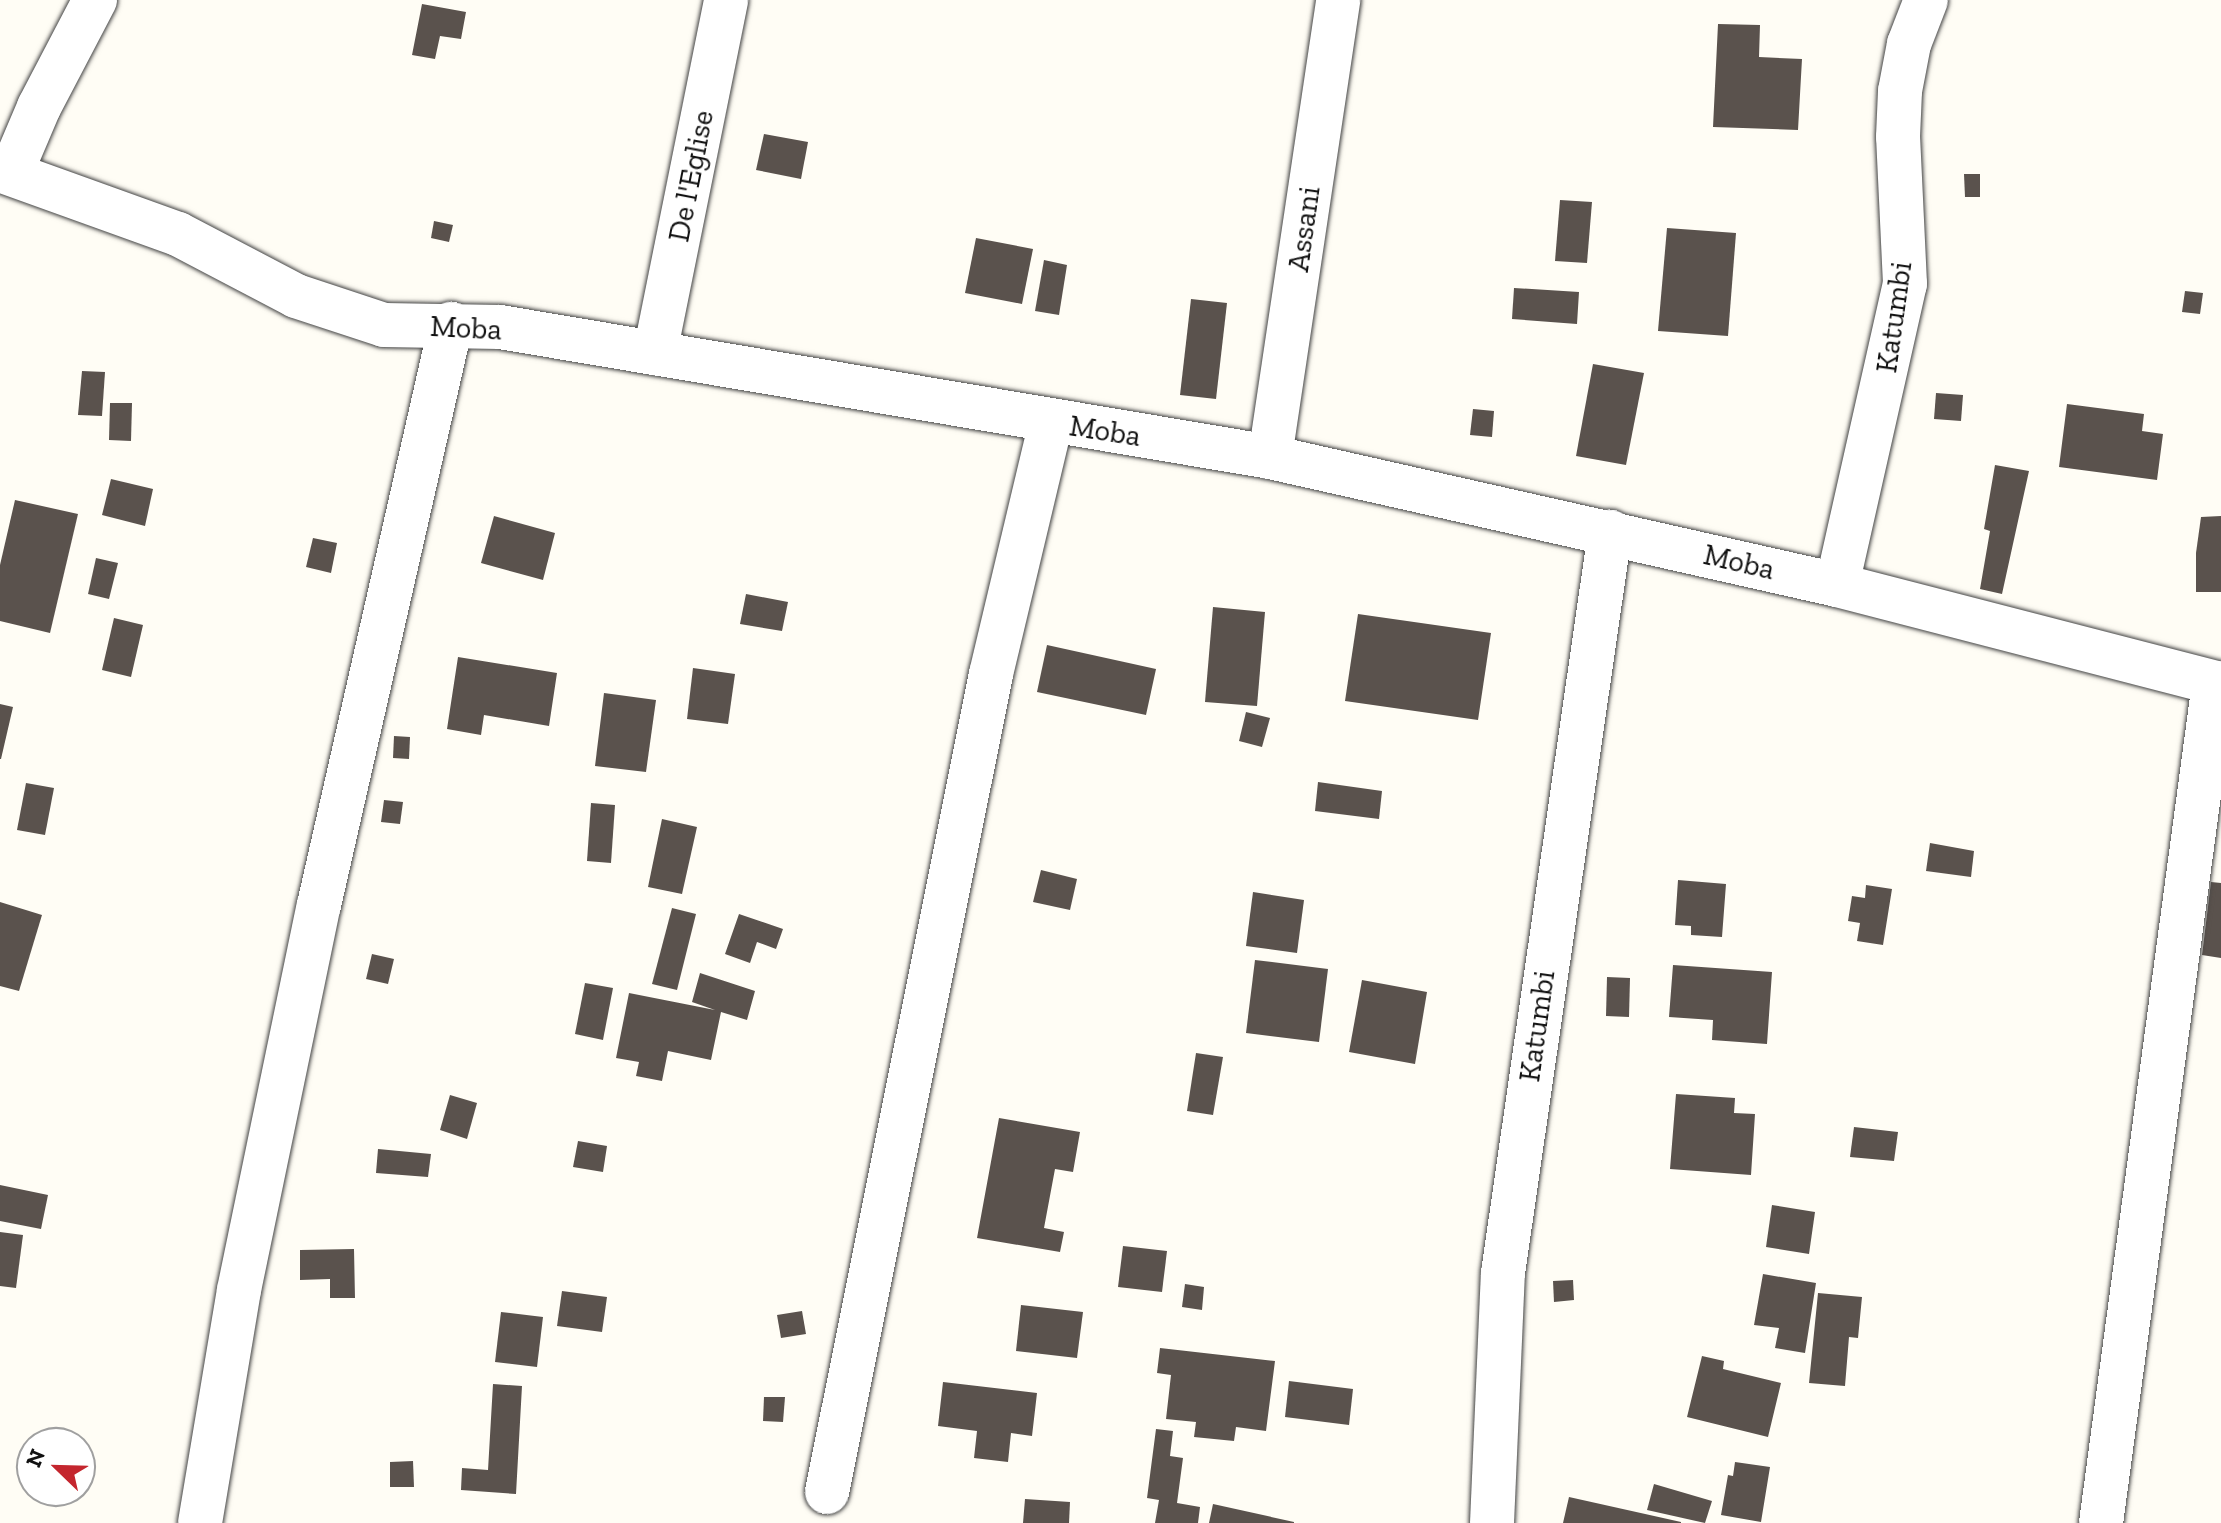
<!DOCTYPE html>
<html>
<head>
<meta charset="utf-8">
<style>
	body { margin:0 }
	#map { position:relative; width:2221px; height:1523px; overflow:hidden; background:#fffdf5; font-family:"Zilla Slab",serif }
	div>[style] { position:absolute }
	[style*='--x'] { left:calc(var(--x)*1px); top:calc(var(--y)*1px); width:calc(var(--w)*1px); rotate:calc(var(--a)*1deg) }
	.building>* { inset:0; background:#5a524d }
	.roads { filter:drop-shadow(0 0 2px #444) drop-shadow(0 0 2px #444) }
	.minor>* { height:44px; margin:-22px; padding:0 22px; transform-origin:22px; border-radius:22px; background:#fff }
	span { translate:-50% -50%; white-space:nowrap; text-align:center; line-height:1.15; -webkit-text-stroke:8px #fff; paint-order:stroke }
	.street-label { font-size:30px; color:#111 }
	.north { position:absolute; left:16px; top:1427px; width:80px; height:80px; box-sizing:border-box; background:#fff; border:2px solid #a0a0a0; border-radius:50%; rotate:293deg; font-size:22px; font-weight:700; line-height:32px; text-align:center; color:#111 }
	.north::after { content:''; display:block; margin:auto; width:28px; height:36px; background:#c4262e; clip-path:polygon(50% 0,100% 100%,50% 72%,0 100%) }
</style>
</head>
<body>
<div id="map">
	<div class="building">
		<div style="clip-path:polygon(422px 4px,466px 12px,461px 39px,440px 36px,435px 59px,412px 55px)"></div>
		<div style="clip-path:polygon(1718px 24px,1760px 25px,1759px 57px,1802px 59px,1798px 130px,1713px 127px)"></div>
		<div style="clip-path:polygon(764px 134px,808px 142px,801px 179px,756px 170px)"></div>
		<div style="clip-path:polygon(1964px 174px,1980px 174px,1980px 197px,1965px 197px)"></div>
		<div style="clip-path:polygon(1560px 200px,1592px 202px,1587px 263px,1555px 261px)"></div>
		<div style="clip-path:polygon(434px 221px,453px 225px,449px 242px,431px 238px)"></div>
		<div style="clip-path:polygon(1667px 228px,1736px 233px,1728px 336px,1658px 331px)"></div>
		<div style="clip-path:polygon(976px 238px,1033px 249px,1022px 304px,965px 293px)"></div>
		<div style="clip-path:polygon(1044px 260px,1067px 265px,1059px 315px,1035px 311px)"></div>
		<div style="clip-path:polygon(1514px 288px,1579px 292px,1577px 324px,1512px 319px)"></div>
		<div style="clip-path:polygon(2185px 291px,2203px 293px,2200px 314px,2182px 312px)"></div>
		<div style="clip-path:polygon(1191px 299px,1227px 303px,1216px 399px,1180px 395px)"></div>
		<div style="clip-path:polygon(1593px 364px,1644px 373px,1626px 465px,1576px 456px)"></div>
		<div style="clip-path:polygon(82px 371px,105px 372px,102px 416px,78px 415px)"></div>
		<div style="clip-path:polygon(1936px 393px,1963px 395px,1961px 421px,1934px 419px)"></div>
		<div style="clip-path:polygon(110px 403px,132px 403px,131px 441px,109px 440px)"></div>
		<div style="clip-path:polygon(2067px 404px,2144px 414px,2142px 431px,2163px 434px,2157px 480px,2059px 467px)"></div>
		<div style="clip-path:polygon(1473px 409px,1494px 411px,1492px 437px,1470px 435px)"></div>
		<div style="clip-path:polygon(1995px 465px,2029px 471px,2002px 594px,1980px 589px,1990px 531px,1984px 529px)"></div>
		<div style="clip-path:polygon(111px 479px,153px 489px,145px 526px,102px 515px)"></div>
		<div style="clip-path:polygon(15px 500px,78px 514px,50px 633px,0 621px,0 565px)"></div>
		<div style="clip-path:polygon(494px 516px,555px 533px,543px 580px,481px 563px)"></div>
		<div style="clip-path:polygon(2221px 516px,2221px 592px,2196px 592px,2196px 553px,2201px 517px)"></div>
		<div style="clip-path:polygon(313px 538px,337px 543px,331px 573px,306px 567px)"></div>
		<div style="clip-path:polygon(96px 558px,118px 563px,109px 599px,88px 594px)"></div>
		<div style="clip-path:polygon(746px 594px,788px 602px,782px 631px,740px 624px)"></div>
		<div style="clip-path:polygon(1213px 607px,1265px 612px,1257px 706px,1205px 702px)"></div>
		<div style="clip-path:polygon(1358px 614px,1491px 633px,1478px 720px,1345px 701px)"></div>
		<div style="clip-path:polygon(114px 618px,143px 625px,131px 677px,102px 670px)"></div>
		<div style="clip-path:polygon(1047px 645px,1156px 669px,1146px 715px,1037px 692px)"></div>
		<div style="clip-path:polygon(458px 657px,557px 673px,549px 726px,484px 715px,481px 735px,447px 729px)"></div>
		<div style="clip-path:polygon(693px 668px,735px 674px,728px 724px,687px 719px)"></div>
		<div style="clip-path:polygon(604px 693px,656px 700px,646px 772px,595px 766px)"></div>
		<div style="clip-path:polygon(0 704px,13px 707px,1px 759px,0 759px)"></div>
		<div style="clip-path:polygon(1246px 712px,1270px 718px,1262px 747px,1239px 741px)"></div>
		<div style="clip-path:polygon(394px 736px,410px 737px,409px 759px,393px 758px)"></div>
		<div style="clip-path:polygon(1318px 782px,1382px 791px,1379px 819px,1315px 811px)"></div>
		<div style="clip-path:polygon(26px 783px,54px 788px,45px 835px,17px 830px)"></div>
		<div style="clip-path:polygon(384px 800px,403px 802px,400px 824px,381px 822px)"></div>
		<div style="clip-path:polygon(591px 803px,615px 805px,611px 863px,587px 861px)"></div>
		<div style="clip-path:polygon(662px 819px,697px 827px,682px 894px,648px 887px)"></div>
		<div style="clip-path:polygon(1930px 843px,1974px 851px,1971px 877px,1926px 871px)"></div>
		<div style="clip-path:polygon(1041px 870px,1077px 879px,1070px 910px,1033px 902px)"></div>
		<div style="clip-path:polygon(1678px 880px,1726px 884px,1722px 937px,1691px 935px,1691px 926px,1675px 925px)"></div>
		<div style="clip-path:polygon(2211px 882px,2221px 883px,2221px 958px,2202px 955px)"></div>
		<div style="clip-path:polygon(1866px 885px,1892px 889px,1883px 945px,1857px 941px,1860px 923px,1848px 921px,1852px 896px,1865px 898px)"></div>
		<div style="clip-path:polygon(1253px 892px,1304px 900px,1297px 953px,1246px 946px)"></div>
		<div style="clip-path:polygon(0 902px,42px 915px,19px 991px,0 986px)"></div>
		<div style="clip-path:polygon(672px 908px,696px 914px,677px 990px,652px 984px)"></div>
		<div style="clip-path:polygon(739px 914px,783px 929px,776px 949px,757px 942px,750px 963px,725px 954px)"></div>
		<div style="clip-path:polygon(372px 954px,394px 959px,388px 984px,366px 979px)"></div>
		<div style="clip-path:polygon(1255px 960px,1328px 969px,1319px 1042px,1246px 1033px)"></div>
		<div style="clip-path:polygon(1673px 965px,1772px 972px,1767px 1044px,1712px 1040px,1713px 1020px,1669px 1017px)"></div>
		<div style="clip-path:polygon(700px 973px,755px 991px,747px 1020px,721px 1012px,711px 1060px,668px 1051px,662px 1081px,636px 1076px,639px 1062px,616px 1058px,629px 993px,715px 1010px,692px 1002px)"></div>
		<div style="clip-path:polygon(1607px 977px,1630px 978px,1629px 1017px,1606px 1016px)"></div>
		<div style="clip-path:polygon(1362px 980px,1427px 992px,1415px 1064px,1349px 1052px)"></div>
		<div style="clip-path:polygon(585px 983px,613px 988px,603px 1040px,575px 1034px)"></div>
		<div style="clip-path:polygon(1196px 1053px,1223px 1057px,1213px 1115px,1187px 1111px)"></div>
		<div style="clip-path:polygon(1676px 1094px,1735px 1098px,1734px 1113px,1755px 1114px,1751px 1175px,1670px 1169px)"></div>
		<div style="clip-path:polygon(450px 1095px,477px 1103px,467px 1139px,440px 1130px)"></div>
		<div style="clip-path:polygon(999px 1118px,1080px 1132px,1073px 1172px,1055px 1169px,1044px 1228px,1064px 1232px,1060px 1252px,977px 1238px)"></div>
		<div style="clip-path:polygon(1854px 1127px,1898px 1132px,1894px 1161px,1850px 1157px)"></div>
		<div style="clip-path:polygon(578px 1141px,607px 1146px,603px 1172px,573px 1167px)"></div>
		<div style="clip-path:polygon(378px 1149px,431px 1154px,428px 1177px,376px 1173px)"></div>
		<div style="clip-path:polygon(0 1185px,48px 1195px,41px 1229px,0 1221px)"></div>
		<div style="clip-path:polygon(1772px 1205px,1815px 1212px,1809px 1254px,1766px 1247px)"></div>
		<div style="clip-path:polygon(0 1232px,23px 1235px,16px 1288px,0 1286px)"></div>
		<div style="clip-path:polygon(1123px 1246px,1167px 1251px,1162px 1292px,1118px 1287px)"></div>
		<div style="clip-path:polygon(354px 1249px,355px 1298px,330px 1298px,330px 1279px,300px 1280px,300px 1250px)"></div>
		<div style="clip-path:polygon(1763px 1274px,1816px 1283px,1805px 1353px,1775px 1348px,1779px 1328px,1754px 1325px)"></div>
		<div style="clip-path:polygon(1573px 1280px,1574px 1300px,1554px 1302px,1553px 1281px)"></div>
		<div style="clip-path:polygon(1185px 1284px,1204px 1287px,1202px 1310px,1182px 1307px)"></div>
		<div style="clip-path:polygon(562px 1291px,607px 1297px,602px 1332px,557px 1326px)"></div>
		<div style="clip-path:polygon(1818px 1293px,1862px 1297px,1858px 1338px,1849px 1337px,1845px 1386px,1809px 1383px)"></div>
		<div style="clip-path:polygon(1021px 1305px,1083px 1312px,1077px 1358px,1016px 1351px)"></div>
		<div style="clip-path:polygon(802px 1311px,806px 1334px,781px 1338px,777px 1315px)"></div>
		<div style="clip-path:polygon(501px 1312px,543px 1317px,537px 1367px,495px 1362px)"></div>
		<div style="clip-path:polygon(1160px 1348px,1275px 1361px,1266px 1431px,1236px 1427px,1234px 1441px,1194px 1437px,1196px 1422px,1166px 1419px,1171px 1375px,1157px 1373px)"></div>
		<div style="clip-path:polygon(1702px 1356px,1724px 1361px,1723px 1369px,1781px 1383px,1768px 1437px,1687px 1417px)"></div>
		<div style="clip-path:polygon(1289px 1381px,1353px 1389px,1349px 1425px,1285px 1417px)"></div>
		<div style="clip-path:polygon(943px 1382px,1037px 1393px,1032px 1436px,1011px 1433px,1008px 1462px,974px 1458px,977px 1431px,938px 1426px)"></div>
		<div style="clip-path:polygon(493px 1384px,522px 1386px,516px 1494px,461px 1490px,462px 1468px,488px 1470px)"></div>
		<div style="clip-path:polygon(764px 1397px,785px 1397px,783px 1422px,763px 1421px)"></div>
		<div style="clip-path:polygon(1156px 1429px,1173px 1431px,1170px 1456px,1183px 1458px,1177px 1503px,1200px 1507px,1198px 1523px,1155px 1523px,1159px 1500px,1147px 1498px)"></div>
		<div style="clip-path:polygon(413px 1461px,414px 1487px,390px 1487px,390px 1462px)"></div>
		<div style="clip-path:polygon(1735px 1462px,1770px 1467px,1761px 1522px,1721px 1515px,1728px 1475px,1733px 1476px)"></div>
		<div style="clip-path:polygon(1654px 1484px,1712px 1501px,1705px 1523px,1647px 1510px)"></div>
		<div style="clip-path:polygon(1569px 1497px,1681px 1522px,1681px 1523px,1563px 1523px)"></div>
		<div style="clip-path:polygon(1025px 1499px,1070px 1502px,1069px 1523px,1023px 1523px)"></div>
		<div style="clip-path:polygon(1213px 1504px,1294px 1522px,1294px 1523px,1209px 1523px)"></div>
	</div>
	<div class="roads">
		<div class="minor">
			<div style="--x:0;--y:170;--w:189;--a:19.8"></div>
			<div style="--x:178;--y:234;--w:133;--a:27.7"></div>
			<div style="--x:296;--y:296;--w:93;--a:18.2"></div>
			<div style="--x:384;--y:325;--w:116;--a:1"></div>
			<div style="--x:500;--y:327;--w:781;--a:9.58"></div>
			<div style="--x:1270;--y:457;--w:581;--a:12.72"></div>
			<div style="--x:1837;--y:585;--w:397;--a:14.5"></div>
			<div style="--x:11;--y:173;--w:72;--a:-67"></div>
			<div style="--x:39;--y:107;--w:121;--a:-62.4"></div>
			<div style="--x:655;--y:353;--w:360;--a:-78.6"></div>
			<div style="--x:1270;--y:457;--w:462;--a:-81.5"></div>
			<div style="--x:1837;--y:585;--w:309;--a:-77.3"></div>
			<div style="--x:1905;--y:284;--w:147;--a:-92.7"></div>
			<div style="--x:1898;--y:137;--w:46;--a:-87.5"></div>
			<div style="--x:1900;--y:91;--w:48;--a:-79.2"></div>
			<div style="--x:1909;--y:44;--w:47;--a:-68.9"></div>
			<div style="--x:827;--y:1492;--w:834;--a:-78.66"></div>
			<div style="--x:991;--y:674;--w:258;--a:-76.6"></div>
			<div style="--x:200;--y:1523;--w:236;--a:-80.5"></div>
			<div style="--x:239;--y:1290;--w:393;--a:-78.3"></div>
			<div style="--x:319;--y:905;--w:596;--a:-77.2"></div>
			<div style="--x:1492;--y:1523;--w:250;--a:-87.5"></div>
			<div style="--x:1503;--y:1273;--w:749;--a:-81.78"></div>
			<div style="--x:2101;--y:1523;--w:848;--a:-82.34"></div>
		</div>
	</div>
	<div class="street-label">
		<span style="left:691px;top:176px;rotate:-79deg">De l'Eglise</span>
		<span style="left:1304px;top:229px;rotate:-82deg">Assani</span>
		<span style="left:1894px;top:317px;rotate:-82deg">Katumbi</span>
		<span style="left:466px;top:328px;rotate:3deg">Moba</span>
		<span style="left:1105px;top:431px;rotate:9deg">Moba</span>
		<span style="left:1739px;top:562px;rotate:13deg">Moba</span>
		<span style="left:1537px;top:1026px;rotate:-82deg">Katumbi</span>
	</div>
	<div class="north">N</div>
</div>
</body>
</html>
